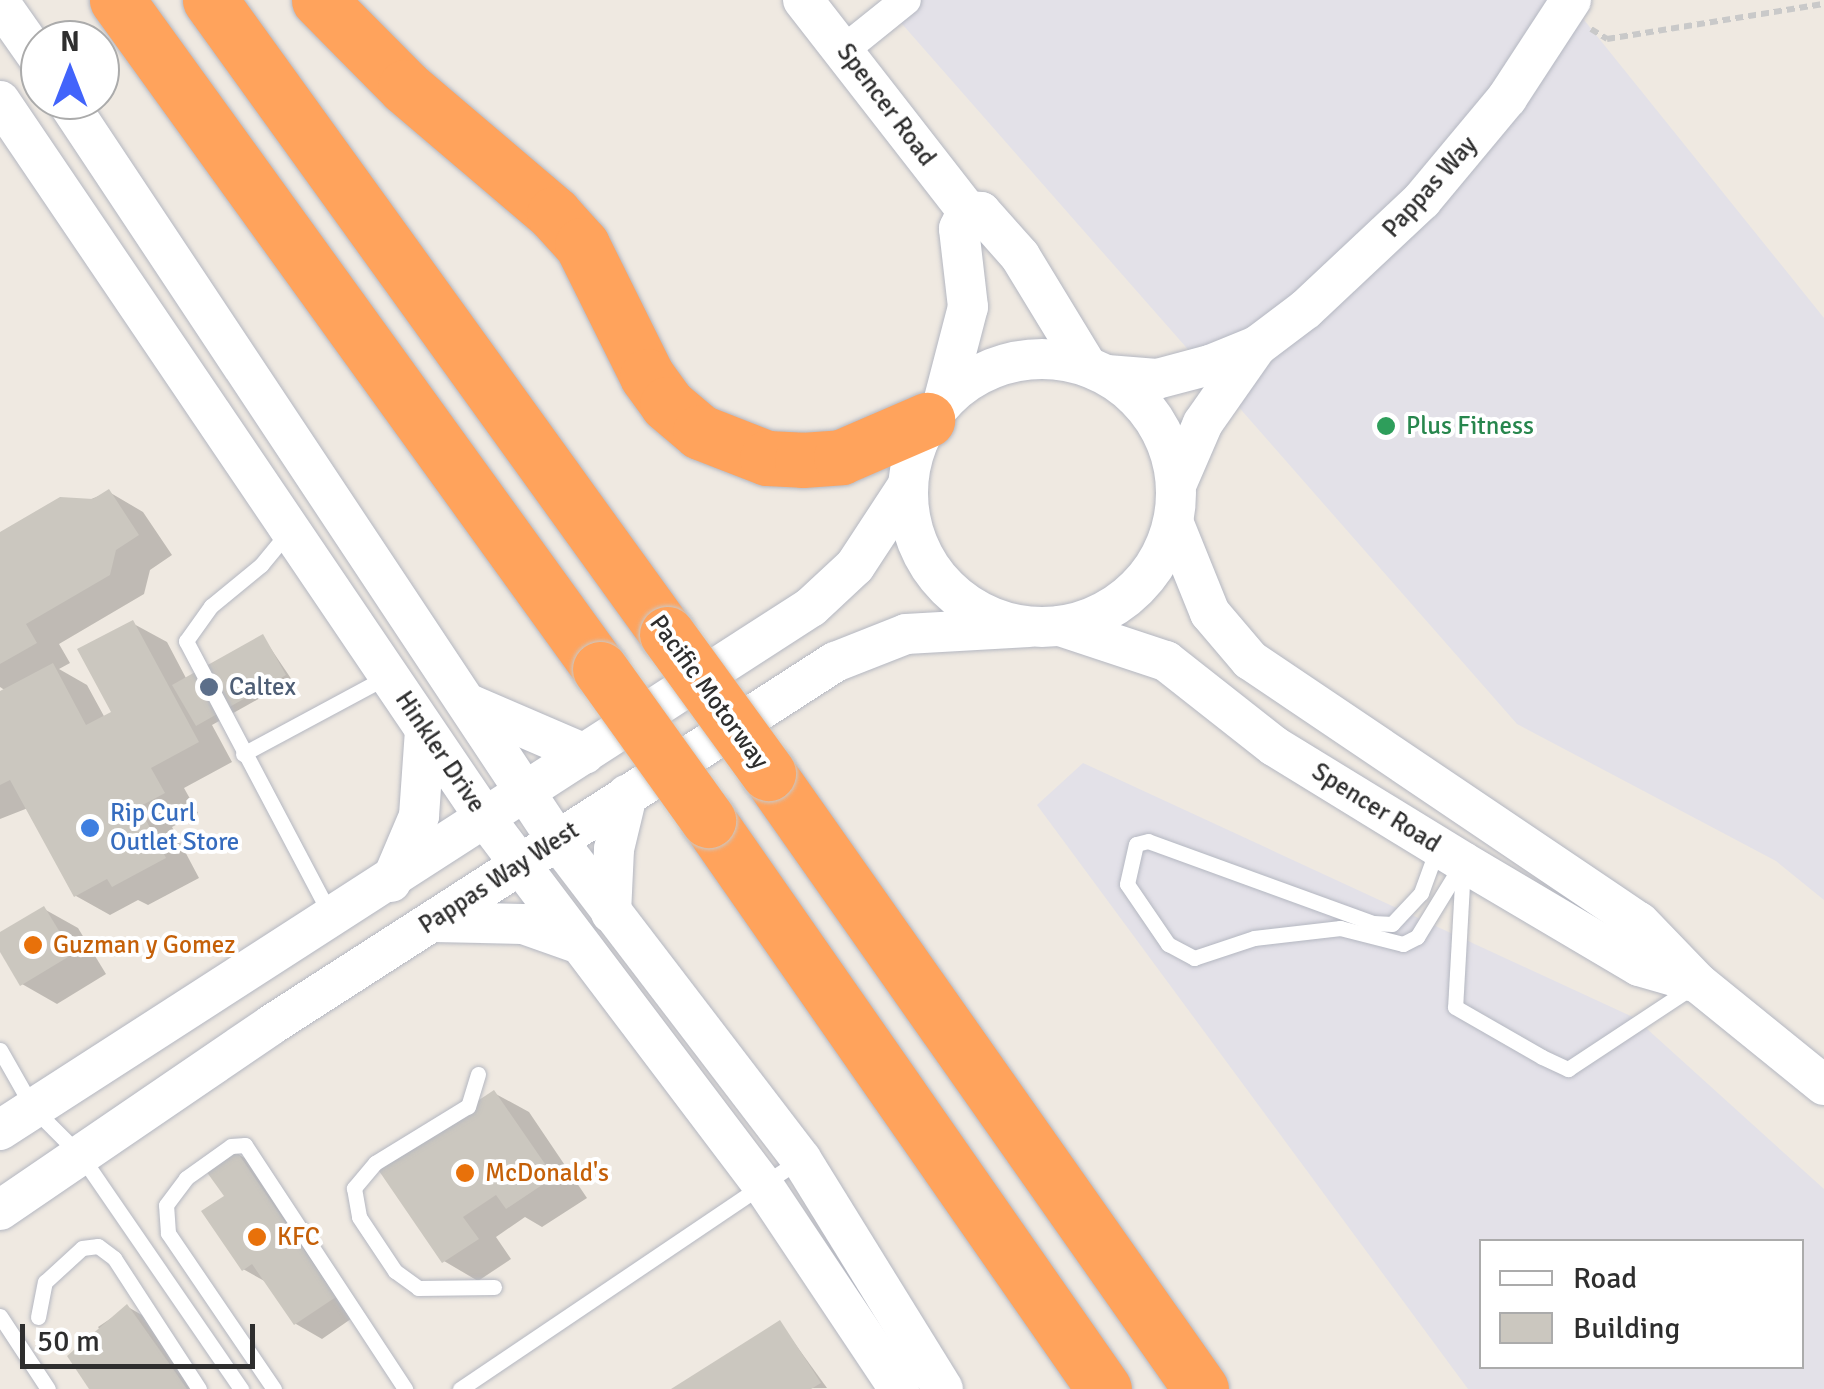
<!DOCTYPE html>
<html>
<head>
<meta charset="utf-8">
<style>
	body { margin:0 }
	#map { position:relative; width:1824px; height:1389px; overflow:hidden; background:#efe9e1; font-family:Signika,sans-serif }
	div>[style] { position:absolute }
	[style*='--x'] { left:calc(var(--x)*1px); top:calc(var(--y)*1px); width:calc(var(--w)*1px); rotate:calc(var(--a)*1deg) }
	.industrial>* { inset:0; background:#e3e1e8 }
	.shadow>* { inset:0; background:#0003 }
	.building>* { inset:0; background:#cbc7bf }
	.path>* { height:6px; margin-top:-3px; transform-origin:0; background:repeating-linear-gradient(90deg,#c9c9c9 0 8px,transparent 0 13px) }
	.roads { filter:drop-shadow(0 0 2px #b4b7c1) drop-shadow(0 0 2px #b4b7c1) }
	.service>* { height:15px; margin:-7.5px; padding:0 7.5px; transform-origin:7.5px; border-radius:7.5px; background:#fff }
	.minor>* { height:30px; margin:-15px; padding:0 15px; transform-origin:15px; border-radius:15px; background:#fff }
	.tertiary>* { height:40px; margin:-20px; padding:0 20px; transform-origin:20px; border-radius:20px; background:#fff }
	.tertiary>.ring { margin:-20px; padding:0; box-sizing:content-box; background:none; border:40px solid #fff; border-radius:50% }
	.motorway>* { height:55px; margin:-27.5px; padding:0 27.5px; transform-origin:27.5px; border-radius:27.5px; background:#ffa35c }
	.bridges { filter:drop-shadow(0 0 2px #c9c9c9) drop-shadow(0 0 2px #c9c9c9) }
	.motorway-bridge>* { height:55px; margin:-27.5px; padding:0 27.5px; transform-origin:27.5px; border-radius:27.5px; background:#ffa35c }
	.dots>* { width:28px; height:28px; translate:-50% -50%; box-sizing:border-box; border:5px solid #fff; border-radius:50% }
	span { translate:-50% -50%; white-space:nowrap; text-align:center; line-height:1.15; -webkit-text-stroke:8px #fff; paint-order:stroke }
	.street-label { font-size:25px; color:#2e2e2e }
	.leisure-label { font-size:25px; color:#27864d }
	.left { translate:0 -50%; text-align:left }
	.service-label { font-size:25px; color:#4e5e75 }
	.shop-label { font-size:25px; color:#366cbe }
	.food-label { font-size:25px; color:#c56008 }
	.legend { position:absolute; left:1479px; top:1239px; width:325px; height:130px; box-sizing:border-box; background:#fff; border:2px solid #ababab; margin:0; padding:12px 18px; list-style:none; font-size:30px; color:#2e2e2e }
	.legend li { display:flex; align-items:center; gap:20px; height:50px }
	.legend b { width:50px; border:2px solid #ababab }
	.north { position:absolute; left:20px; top:20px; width:100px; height:100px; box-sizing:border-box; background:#fff; border:2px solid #ababab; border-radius:50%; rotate:0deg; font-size:28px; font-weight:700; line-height:40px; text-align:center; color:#2e2e2e }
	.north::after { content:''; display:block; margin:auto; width:35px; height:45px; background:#4264fb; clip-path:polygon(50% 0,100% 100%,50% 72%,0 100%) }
	.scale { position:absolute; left:20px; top:1324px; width:235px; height:45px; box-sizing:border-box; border:5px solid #2e2e2e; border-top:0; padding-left:12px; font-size:30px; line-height:35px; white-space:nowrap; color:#2e2e2e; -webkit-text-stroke:8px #fff; paint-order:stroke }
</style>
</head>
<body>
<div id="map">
	<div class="industrial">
		<div style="clip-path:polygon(881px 0,1568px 0,1824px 318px,1824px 900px,1776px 861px,1517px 724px)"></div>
		<div style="clip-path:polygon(evenodd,1083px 763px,1635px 1018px,1824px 1189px,1824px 1389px,1468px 1389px,1037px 805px,1083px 763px,1482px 1242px,1802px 1242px,1802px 1366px,1482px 1366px,1482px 1242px)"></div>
	</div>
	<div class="shadow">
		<div style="clip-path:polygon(109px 492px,143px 512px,172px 555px,150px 570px,144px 594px,59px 644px,70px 663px,59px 669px,87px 685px,105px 718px,114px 713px,132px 623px,167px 642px,187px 680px,263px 637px,292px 680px,212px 725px,232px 762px,184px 788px,198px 813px,172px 827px,199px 878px,148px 905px,138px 900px,110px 915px,76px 896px,28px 808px,0 819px,0 694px,6px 691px,0 687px,0 535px)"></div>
		<div style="clip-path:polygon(44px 909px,78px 928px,106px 974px,57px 1004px,22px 984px,0 947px,0 935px)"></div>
		<div style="clip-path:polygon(494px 1093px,529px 1112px,587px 1198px,542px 1227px,525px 1217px,496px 1237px,511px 1259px,478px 1281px,444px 1261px)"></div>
		<div style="clip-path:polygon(236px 1153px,262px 1168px,361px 1312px,322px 1339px,296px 1324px,268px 1283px,243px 1269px,227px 1196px)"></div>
		<div style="clip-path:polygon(128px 1307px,154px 1322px,199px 1389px,92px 1389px,103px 1334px,98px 1327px)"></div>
		<div style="clip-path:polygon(780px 1323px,827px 1388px,675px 1389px)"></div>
	</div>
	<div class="building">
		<div style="clip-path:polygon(109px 489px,139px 535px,116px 550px,110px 575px,26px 624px,37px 643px,0 664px,0 532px,60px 497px,93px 499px)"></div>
		<div style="clip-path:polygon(133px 620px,199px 742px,151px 768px,165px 793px,139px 807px,166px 858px,112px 887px,107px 879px,74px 897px,10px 780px,0 785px,0 691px,53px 663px,86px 725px,111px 712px,77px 649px)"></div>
		<div style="clip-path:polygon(263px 634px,286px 675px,196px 726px,172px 685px)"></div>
		<div style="clip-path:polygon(44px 906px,73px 954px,20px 986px,0 952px,0 932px)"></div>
		<div style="clip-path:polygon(494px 1090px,554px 1177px,506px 1209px,496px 1195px,463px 1217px,479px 1239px,442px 1263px,377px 1168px)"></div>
		<div style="clip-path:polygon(236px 1150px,336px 1297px,294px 1325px,252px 1264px,242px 1271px,201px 1211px,224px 1196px,206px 1171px)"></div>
		<div style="clip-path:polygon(127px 1304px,164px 1356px,187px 1389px,89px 1389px,67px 1356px)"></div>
		<div style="clip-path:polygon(780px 1320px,821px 1383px,811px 1389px,671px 1389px)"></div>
	</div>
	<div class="path">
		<div style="--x:1591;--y:29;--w:19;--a:32"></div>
		<div style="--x:1607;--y:39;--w:220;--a:-9.2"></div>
	</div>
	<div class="roads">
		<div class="service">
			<div style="--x:289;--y:531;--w:44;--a:129.5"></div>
			<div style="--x:261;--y:565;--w:65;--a:140.6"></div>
			<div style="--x:211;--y:606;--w:43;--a:125.5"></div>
			<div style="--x:186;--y:641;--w:311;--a:62.2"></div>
			<div style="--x:243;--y:754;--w:165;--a:-28.3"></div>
			<div style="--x:1437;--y:849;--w:47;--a:110"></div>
			<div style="--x:1421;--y:893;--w:42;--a:133.1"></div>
			<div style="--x:1392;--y:924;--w:19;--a:-177"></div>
			<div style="--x:1373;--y:923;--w:239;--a:-160"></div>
			<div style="--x:1148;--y:841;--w:12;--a:166"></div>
			<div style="--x:1136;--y:844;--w:41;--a:102.7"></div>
			<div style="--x:1127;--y:884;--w:73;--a:55.7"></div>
			<div style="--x:1168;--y:944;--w:30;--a:28"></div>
			<div style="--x:1194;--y:958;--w:63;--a:-18.4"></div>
			<div style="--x:1254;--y:938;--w:87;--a:-6.6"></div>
			<div style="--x:1340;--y:928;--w:65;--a:14.3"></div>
			<div style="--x:1403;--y:944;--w:16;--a:-27"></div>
			<div style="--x:1417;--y:937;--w:88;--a:-58.5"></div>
			<div style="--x:1463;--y:866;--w:141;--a:93.2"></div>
			<div style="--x:1455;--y:1007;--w:100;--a:29.9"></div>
			<div style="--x:1542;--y:1057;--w:29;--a:25"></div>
			<div style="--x:1568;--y:1069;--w:147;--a:-33.4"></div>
			<div style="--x:0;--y:1050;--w:67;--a:60.4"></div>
			<div style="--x:33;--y:1108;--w:68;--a:45"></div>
			<div style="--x:81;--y:1156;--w:283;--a:55.5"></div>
			<div style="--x:478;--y:1074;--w:34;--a:107"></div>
			<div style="--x:468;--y:1106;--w:109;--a:148.5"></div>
			<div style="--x:375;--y:1163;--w:33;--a:130"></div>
			<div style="--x:354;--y:1188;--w:29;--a:80"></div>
			<div style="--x:359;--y:1217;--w:65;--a:56.3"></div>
			<div style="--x:395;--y:1271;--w:29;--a:36"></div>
			<div style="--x:418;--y:1288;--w:76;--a:-0.8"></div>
			<div style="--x:0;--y:1316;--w:87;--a:56.7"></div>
			<div style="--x:38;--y:1317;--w:36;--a:-79"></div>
			<div style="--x:45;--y:1282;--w:50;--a:-42.6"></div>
			<div style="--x:82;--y:1248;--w:16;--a:-7"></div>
			<div style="--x:98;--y:1246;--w:20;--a:37"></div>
			<div style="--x:114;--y:1258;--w:156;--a:57"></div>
			<div style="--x:274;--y:1389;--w:189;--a:-124.2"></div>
			<div style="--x:168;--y:1233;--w:28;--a:-94"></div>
			<div style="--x:166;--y:1205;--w:34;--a:-53"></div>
			<div style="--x:186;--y:1178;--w:55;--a:-35.4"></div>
			<div style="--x:231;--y:1146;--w:14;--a:-4"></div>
			<div style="--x:245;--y:1145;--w:292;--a:56.7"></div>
			<div style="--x:460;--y:1389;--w:411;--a:-34"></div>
		</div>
		<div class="minor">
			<div style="--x:845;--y:49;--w:78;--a:-38.8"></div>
		</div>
		<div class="tertiary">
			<div style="--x:803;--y:0;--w:267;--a:52.1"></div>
			<div style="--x:967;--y:211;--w:14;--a:4"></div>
			<div style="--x:981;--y:212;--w:59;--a:48.4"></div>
			<div style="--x:1020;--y:256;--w:129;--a:58.7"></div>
			<div style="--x:0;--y:3;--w:70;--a:54.9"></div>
			<div style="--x:66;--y:100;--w:888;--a:56.44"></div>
			<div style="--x:557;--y:840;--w:402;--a:52.6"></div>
			<div style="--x:801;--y:1159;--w:270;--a:58.3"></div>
			<div style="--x:0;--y:101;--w:866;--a:55.92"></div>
			<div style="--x:485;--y:818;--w:464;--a:52.9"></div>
			<div style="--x:765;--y:1188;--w:242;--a:56.3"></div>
			<div class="ring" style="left:908px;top:359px;width:228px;height:228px"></div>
			<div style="--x:1107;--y:375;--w:50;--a:4.6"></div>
			<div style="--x:1157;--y:379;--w:55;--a:-14.8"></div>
			<div style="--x:1210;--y:365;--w:51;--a:-22"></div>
			<div style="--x:1257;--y:346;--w:61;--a:-37.1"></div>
			<div style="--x:1306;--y:309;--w:159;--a:-43.2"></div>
			<div style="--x:1422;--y:200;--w:133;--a:-50.2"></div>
			<div style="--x:1507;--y:98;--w:117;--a:-56.9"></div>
			<div style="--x:944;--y:399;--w:95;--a:-75.4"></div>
			<div style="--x:968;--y:307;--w:79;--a:-96.6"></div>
			<div style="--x:959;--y:229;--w:20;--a:-66"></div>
			<div style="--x:1177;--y:483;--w:65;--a:-66.6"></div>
			<div style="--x:1203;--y:423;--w:94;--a:-55"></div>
			<div style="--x:1174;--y:524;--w:96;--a:68"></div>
			<div style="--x:1210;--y:613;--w:62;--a:49.6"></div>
			<div style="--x:1250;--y:660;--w:469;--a:34"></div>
			<div style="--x:1639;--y:922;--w:85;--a:46"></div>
			<div style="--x:1698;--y:983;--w:162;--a:39"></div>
			<div style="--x:1060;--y:626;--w:112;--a:18.3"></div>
			<div style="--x:1166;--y:661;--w:137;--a:38.2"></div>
			<div style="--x:1274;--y:746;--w:222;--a:31.5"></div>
			<div style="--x:1463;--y:862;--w:204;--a:30.6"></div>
			<div style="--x:1639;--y:966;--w:57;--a:16.2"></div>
			<div style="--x:469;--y:704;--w:126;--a:23.3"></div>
			<div style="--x:391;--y:882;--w:72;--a:-67"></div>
			<div style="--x:419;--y:816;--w:86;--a:-86"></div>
			<div style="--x:611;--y:913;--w:64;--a:-87.3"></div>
			<div style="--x:614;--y:849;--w:56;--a:-76.5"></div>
			<div style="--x:433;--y:922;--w:90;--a:1.3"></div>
			<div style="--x:523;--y:924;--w:54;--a:19.4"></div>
			<div style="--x:0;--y:1130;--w:965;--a:-32.82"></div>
			<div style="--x:811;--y:607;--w:60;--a:-43"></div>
			<div style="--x:855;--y:566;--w:93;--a:-56.8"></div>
			<div style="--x:0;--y:1210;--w:328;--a:-34.3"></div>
			<div style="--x:271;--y:1025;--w:671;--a:-32.77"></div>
			<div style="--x:835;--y:662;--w:76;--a:-21.5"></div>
			<div style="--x:906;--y:634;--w:123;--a:-3.3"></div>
		</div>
		<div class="motorway">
			<div style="--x:117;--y:0;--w:825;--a:54.17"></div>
			<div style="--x:210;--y:0;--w:782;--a:54.22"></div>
			<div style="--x:319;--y:0;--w:122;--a:45.3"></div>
			<div style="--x:405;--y:87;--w:196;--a:40.4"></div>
			<div style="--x:554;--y:214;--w:42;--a:47.9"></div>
			<div style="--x:582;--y:245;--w:146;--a:63.6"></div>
			<div style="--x:647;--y:376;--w:34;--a:54"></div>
			<div style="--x:667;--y:404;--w:43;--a:40.3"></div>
			<div style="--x:700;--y:432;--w:72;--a:21.2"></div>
			<div style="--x:767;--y:458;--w:35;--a:3"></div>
			<div style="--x:802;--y:460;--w:39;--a:-4"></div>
			<div style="--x:841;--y:457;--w:94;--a:-23.3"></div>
			<div style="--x:768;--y:773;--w:753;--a:54.9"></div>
			<div style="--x:708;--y:820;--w:693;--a:55.16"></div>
		</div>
	</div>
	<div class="bridges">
		<div class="motorway-bridge">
			<div style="--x:667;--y:634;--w:172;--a:54"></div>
			<div style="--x:600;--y:669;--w:186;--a:54.4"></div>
		</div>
	</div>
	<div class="dots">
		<div style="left:1386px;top:426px;background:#2e9e5b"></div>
		<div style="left:209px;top:687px;background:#5c6f8a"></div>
		<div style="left:90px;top:828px;background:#3f7fe0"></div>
		<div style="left:33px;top:945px;background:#e8710a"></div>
		<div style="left:465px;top:1173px;background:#e8710a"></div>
		<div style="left:257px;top:1237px;background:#e8710a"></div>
	</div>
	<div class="street-label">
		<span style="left:886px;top:105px;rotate:53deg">Spencer Road</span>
		<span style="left:1430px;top:187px;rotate:-48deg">Pappas Way</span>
		<span style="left:709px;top:692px;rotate:54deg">Pacific Motorway</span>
		<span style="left:440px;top:752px;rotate:56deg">Hinkler Drive</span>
		<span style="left:1376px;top:808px;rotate:32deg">Spencer Road</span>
		<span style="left:499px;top:878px;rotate:-33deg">Pappas Way West</span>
	</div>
	<div class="leisure-label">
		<span class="left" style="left:1406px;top:426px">Plus Fitness</span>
	</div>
	<div class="service-label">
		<span class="left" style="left:229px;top:687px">Caltex</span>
	</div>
	<div class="shop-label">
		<span class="left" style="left:110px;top:828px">Rip Curl<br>Outlet Store</span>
	</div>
	<div class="food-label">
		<span class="left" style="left:53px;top:945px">Guzman y Gomez</span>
		<span class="left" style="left:485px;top:1173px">McDonald's</span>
		<span class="left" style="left:277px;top:1237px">KFC</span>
	</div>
	<ul class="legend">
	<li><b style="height:12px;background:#fff"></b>Road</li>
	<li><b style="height:28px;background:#cbc7bf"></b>Building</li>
	</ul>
	<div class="north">N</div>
	<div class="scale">50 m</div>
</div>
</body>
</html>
